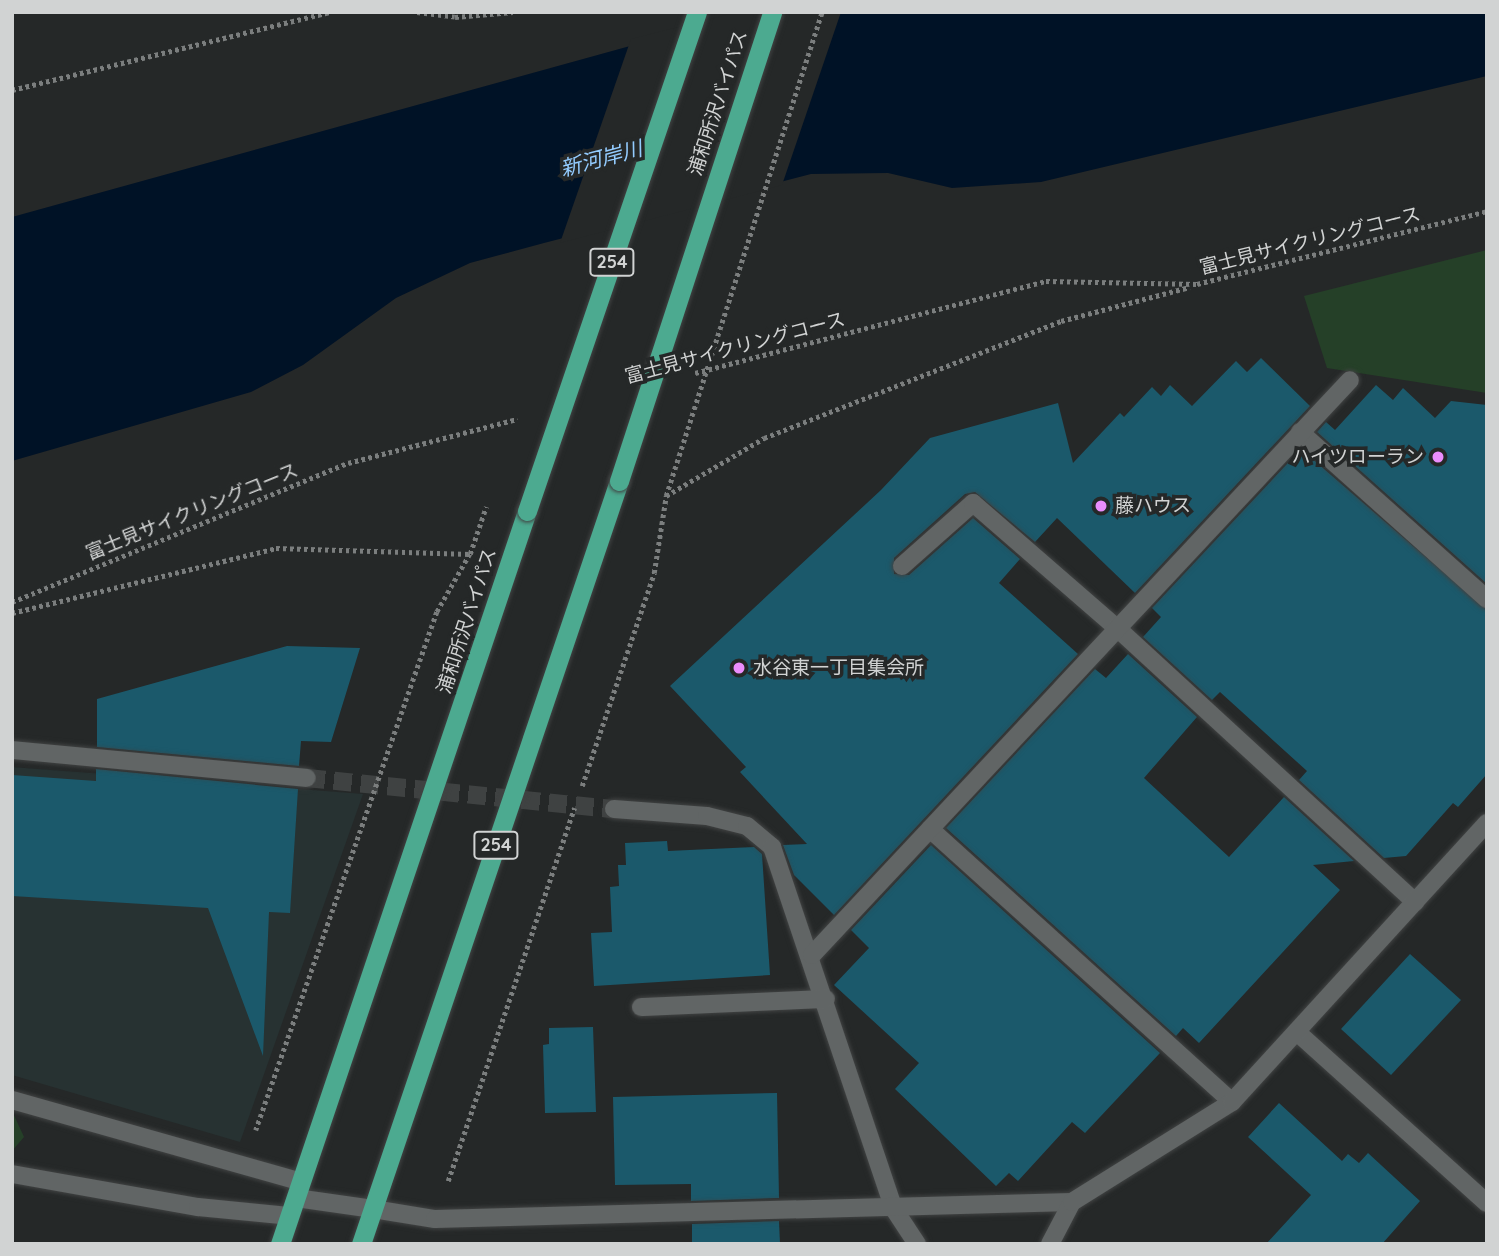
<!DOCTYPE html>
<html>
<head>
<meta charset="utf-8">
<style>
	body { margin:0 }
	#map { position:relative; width:1499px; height:1256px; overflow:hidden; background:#252828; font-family:Quicksand,"Noto Sans JP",sans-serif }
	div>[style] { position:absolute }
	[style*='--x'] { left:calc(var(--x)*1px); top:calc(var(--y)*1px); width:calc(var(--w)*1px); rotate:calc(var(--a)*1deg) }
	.built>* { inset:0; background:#273232 }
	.green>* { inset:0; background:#254028 }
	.water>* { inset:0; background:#001226 }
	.pier>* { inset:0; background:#252828 }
	.building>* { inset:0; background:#1b596b }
	.minor-tunnel>* { height:18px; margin-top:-9px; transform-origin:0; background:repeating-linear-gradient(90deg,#3f4242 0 18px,transparent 0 27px) }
	.path>* { height:4.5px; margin-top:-2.25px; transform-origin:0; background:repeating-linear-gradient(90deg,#7b7e7e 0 3.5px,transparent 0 7px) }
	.roads { filter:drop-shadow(0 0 2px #414343) drop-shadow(0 0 2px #414343) }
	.minor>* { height:18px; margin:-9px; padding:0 9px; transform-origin:9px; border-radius:9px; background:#616565 }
	.tertiary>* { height:18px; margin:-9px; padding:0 9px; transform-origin:9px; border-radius:9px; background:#616565 }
	.trunk>* { height:19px; margin:-9.5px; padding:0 9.5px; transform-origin:9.5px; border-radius:9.5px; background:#4caa90 }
	.path-bridge>* { height:4.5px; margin-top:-2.25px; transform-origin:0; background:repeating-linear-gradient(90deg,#7b7e7e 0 3.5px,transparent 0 7px) }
	.bridges { filter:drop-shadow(0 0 2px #414343) drop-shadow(0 0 2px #414343) }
	.trunk-bridge>* { height:19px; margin:-9.5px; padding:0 9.5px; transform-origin:9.5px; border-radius:9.5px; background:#4caa90 }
	.dots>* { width:19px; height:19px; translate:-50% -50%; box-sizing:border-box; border:4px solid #252828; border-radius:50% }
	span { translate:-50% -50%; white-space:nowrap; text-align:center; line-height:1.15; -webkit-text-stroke:7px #252828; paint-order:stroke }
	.shield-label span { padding:2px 5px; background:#252828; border:2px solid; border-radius:5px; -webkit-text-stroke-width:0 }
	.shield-label { font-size:18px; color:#d1d3d3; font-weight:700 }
	.street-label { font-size:19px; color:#d1d3d3 }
	.poi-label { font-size:19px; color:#d1d3d3 }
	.right { translate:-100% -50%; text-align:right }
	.left { translate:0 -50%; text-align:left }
	.water-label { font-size:21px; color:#93cbfe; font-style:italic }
	.frame { position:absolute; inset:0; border:14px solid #d1d3d3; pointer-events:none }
</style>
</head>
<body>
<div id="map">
	<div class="built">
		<div style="clip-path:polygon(12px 767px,363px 794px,240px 1142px,12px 1075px)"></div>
	</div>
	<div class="green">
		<div style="clip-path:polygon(1487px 250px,1487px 393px,1327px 368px,1304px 296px)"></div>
		<div style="clip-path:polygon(12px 1111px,24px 1137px,12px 1151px)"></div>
	</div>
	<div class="water">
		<div style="clip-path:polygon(753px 12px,1487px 12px,1487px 76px,1041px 182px,952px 188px,888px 173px,811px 174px,544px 243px,470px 263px,396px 298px,303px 365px,251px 392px,12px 461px,12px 217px)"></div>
	</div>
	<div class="pier">
		<div style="clip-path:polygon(738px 12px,841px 12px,782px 185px,560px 243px,631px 39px)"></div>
	</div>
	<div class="building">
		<div style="clip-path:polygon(1261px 358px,1310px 406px,1135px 593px,1057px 518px,1035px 542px,975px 492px,965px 494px,894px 558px,894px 574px,909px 575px,973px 518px,1020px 559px,999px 583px,1078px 654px,834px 915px,794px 875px,783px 845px,807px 844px,740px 772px,746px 767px,670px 686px,881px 490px,930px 438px,1058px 403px,1073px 463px,1120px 413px,1124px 417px,1152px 387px,1161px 396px,1170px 385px,1192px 406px,1236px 361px,1247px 372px)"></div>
		<div style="clip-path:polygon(1376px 385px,1393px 400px,1403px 388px,1435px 418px,1451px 401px,1487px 405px,1487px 584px,1317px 432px,1326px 422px,1335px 430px)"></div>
		<div style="clip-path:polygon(1301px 449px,1487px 610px,1487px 774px,1458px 807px,1453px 803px,1406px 856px,1384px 858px,1299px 780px,1307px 771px,1220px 692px,1212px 700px,1143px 637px,1161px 617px,1152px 608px)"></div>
		<div style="clip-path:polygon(287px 646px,360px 648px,331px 742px,301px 741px,299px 766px,97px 747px,97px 699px)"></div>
		<div style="clip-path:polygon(1128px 654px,1197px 717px,1144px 778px,1229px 857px,1284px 797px,1354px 861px,1313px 865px,1340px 890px,1199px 1043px,1183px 1028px,1176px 1036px,946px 828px,1095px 669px,1106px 678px)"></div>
		<div style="clip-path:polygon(96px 769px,298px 789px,290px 913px,269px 912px,263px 1056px,208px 908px,12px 896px,12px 775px,96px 781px)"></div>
		<div style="clip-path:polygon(667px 841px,668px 851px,754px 847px,762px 854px,770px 975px,594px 986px,591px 933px,612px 932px,610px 887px,619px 886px,618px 865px,626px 865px,625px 843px)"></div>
		<div style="clip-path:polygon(931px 845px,1160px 1053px,1085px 1133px,1072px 1122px,1018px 1181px,1009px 1173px,996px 1186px,895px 1089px,919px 1063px,834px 985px,869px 948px,851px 930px)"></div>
		<div style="clip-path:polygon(1410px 954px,1461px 1000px,1391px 1075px,1341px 1029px)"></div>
		<div style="clip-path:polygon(593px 1027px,596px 1112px,545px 1113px,543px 1045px,549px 1044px,549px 1028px)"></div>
		<div style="clip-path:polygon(777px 1093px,779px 1198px,691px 1201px,691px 1184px,615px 1185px,613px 1097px)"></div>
		<div style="clip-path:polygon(1279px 1103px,1342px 1161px,1348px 1154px,1359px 1163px,1368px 1153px,1420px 1201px,1382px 1244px,1266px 1244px,1311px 1195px,1248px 1137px)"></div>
		<div style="clip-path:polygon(779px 1221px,780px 1244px,692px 1244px,692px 1224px)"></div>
	</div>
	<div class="minor-tunnel">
		<div style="--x:307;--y:778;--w:309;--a:5.8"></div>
	</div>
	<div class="path">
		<div style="--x:417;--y:12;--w:38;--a:7"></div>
		<div style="--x:455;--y:17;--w:58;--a:-4.9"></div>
		<div style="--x:12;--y:90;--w:326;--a:-13.8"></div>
		<div style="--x:695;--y:373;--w:363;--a:-14.7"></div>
		<div style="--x:1046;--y:281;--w:151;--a:1.1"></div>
		<div style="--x:1197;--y:284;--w:299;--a:-14.1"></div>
		<div style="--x:12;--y:602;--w:364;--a:-22.5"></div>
		<div style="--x:348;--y:463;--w:175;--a:-14.6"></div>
		<div style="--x:12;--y:613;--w:272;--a:-13.8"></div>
		<div style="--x:276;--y:548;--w:194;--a:1.8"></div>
		<div style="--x:470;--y:554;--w:67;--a:119.6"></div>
		<div style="--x:437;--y:612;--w:549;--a:109.26"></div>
		<div style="--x:582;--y:786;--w:225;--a:-71.3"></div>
		<div style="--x:654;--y:573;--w:78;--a:-81.1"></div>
		<div style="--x:666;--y:496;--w:114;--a:-30.6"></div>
		<div style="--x:764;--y:438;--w:319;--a:-21.5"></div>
		<div style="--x:1061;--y:321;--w:133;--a:-14.8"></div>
		<div style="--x:448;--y:1181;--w:394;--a:-71.3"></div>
	</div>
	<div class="roads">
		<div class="minor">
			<div style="--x:1300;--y:432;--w:251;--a:41.8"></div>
			<div style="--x:902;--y:566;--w:95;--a:-41.6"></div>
			<div style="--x:973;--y:503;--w:191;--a:41"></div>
			<div style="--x:1117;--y:628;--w:405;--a:42.6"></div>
			<div style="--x:12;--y:750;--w:296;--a:5.4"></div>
			<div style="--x:614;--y:809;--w:93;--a:4.3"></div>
			<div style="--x:707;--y:816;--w:41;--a:14"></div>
			<div style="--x:747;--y:826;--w:33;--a:40"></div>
			<div style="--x:772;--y:847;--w:382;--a:71.4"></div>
			<div style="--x:894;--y:1209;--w:42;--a:56.7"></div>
			<div style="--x:930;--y:829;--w:407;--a:42.1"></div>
			<div style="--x:812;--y:955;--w:787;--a:-46.9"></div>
			<div style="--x:641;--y:1007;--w:185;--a:-2.5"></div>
			<div style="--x:1298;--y:1033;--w:254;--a:42"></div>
			<div style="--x:12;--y:1100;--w:300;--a:15.8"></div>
			<div style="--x:12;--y:1174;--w:189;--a:10.1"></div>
			<div style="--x:198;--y:1207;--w:91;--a:5.6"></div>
			<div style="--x:373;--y:1209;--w:63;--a:9.2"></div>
			<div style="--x:435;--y:1219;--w:637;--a:-1.53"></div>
			<div style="--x:1050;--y:1244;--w:47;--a:-62.4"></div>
			<div style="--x:1072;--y:1202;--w:189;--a:-32"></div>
			<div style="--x:1232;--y:1102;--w:378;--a:-47.6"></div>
		</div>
		<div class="tertiary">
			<div style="--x:296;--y:1198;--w:78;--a:8.1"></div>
		</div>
		<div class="trunk">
			<div style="--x:280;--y:1244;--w:773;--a:-71.38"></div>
			<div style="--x:361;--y:1244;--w:805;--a:-71.32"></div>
		</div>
	</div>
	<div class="path-bridge">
		<div style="--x:666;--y:496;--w:509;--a:-72.14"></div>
		<div style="--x:470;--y:554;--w:50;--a:-71.2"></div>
	</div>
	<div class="bridges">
		<div class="trunk-bridge">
			<div style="--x:619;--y:481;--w:493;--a:-71.9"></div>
			<div style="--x:527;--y:511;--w:527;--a:-71.19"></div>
		</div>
	</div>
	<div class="dots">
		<div style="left:1438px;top:457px;background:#eb8dfc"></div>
		<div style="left:1101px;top:506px;background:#eb8dfc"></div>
		<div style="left:739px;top:668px;background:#eb8dfc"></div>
	</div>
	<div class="shield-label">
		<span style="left:612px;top:262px">254</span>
		<span style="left:496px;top:845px">254</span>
	</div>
	<div class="street-label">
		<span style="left:718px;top:103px;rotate:-72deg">浦和所沢バイパス</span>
		<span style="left:1310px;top:241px;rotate:-14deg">富士見サイクリングコース</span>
		<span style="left:735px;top:348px;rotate:-15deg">富士見サイクリングコース</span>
		<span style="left:192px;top:512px;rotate:-22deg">富士見サイクリングコース</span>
		<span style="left:467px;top:621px;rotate:-72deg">浦和所沢バイパス</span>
	</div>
	<div class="poi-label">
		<span class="right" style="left:1424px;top:457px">ハイツローラン</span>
		<span class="left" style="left:1115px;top:506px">藤ハウス</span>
		<span class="left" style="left:753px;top:668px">水谷東一丁目集会所</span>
	</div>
	<div class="water-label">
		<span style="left:601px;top:158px;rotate:-15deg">新河岸川</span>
	</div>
	<div class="frame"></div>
</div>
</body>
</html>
